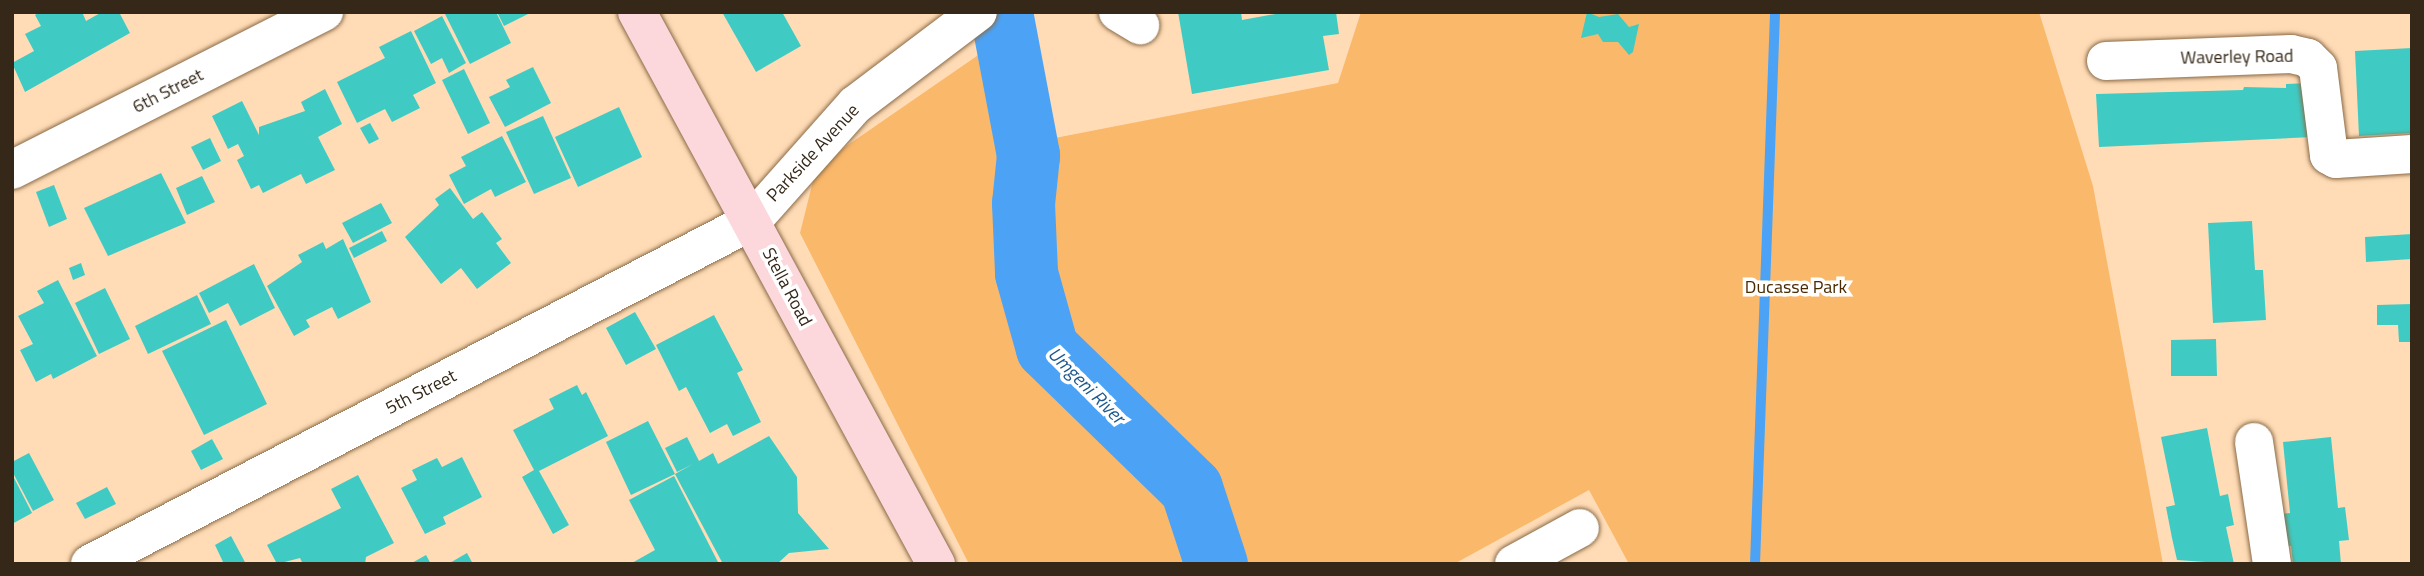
<!DOCTYPE html>
<html>
<head>
<meta charset="utf-8">
<style>
	body { margin:0 }
	#map { position:relative; width:2424px; height:576px; overflow:hidden; background:#ffdcb6; font-family:"Titillium Web",sans-serif }
	div>[style] { position:absolute }
	[style*='--x'] { left:calc(var(--x)*1px); top:calc(var(--y)*1px); width:calc(var(--w)*1px); rotate:calc(var(--a)*1deg) }
	.green>* { inset:0; background:#fab86a }
	.stream>* { height:10px; margin:-5px; padding:0 5px; transform-origin:5px; border-radius:5px; background:#4ca3f5 }
	.river>* { height:63px; margin:-31.5px; padding:0 31.5px; transform-origin:31.5px; border-radius:31.5px; background:#4ca3f5 }
	.building>* { inset:0; background:#3fcbc3 }
	.roads { filter:drop-shadow(0 0 2px #8a6b48) drop-shadow(0 0 2px #8a6b48) }
	.minor>* { height:38px; margin:-19px; padding:0 19px; transform-origin:19px; border-radius:19px; background:#fff }
	.major>* { height:38px; margin:-19px; padding:0 19px; transform-origin:19px; border-radius:19px; background:#fcd8dd }
	span { translate:-50% -50%; white-space:nowrap; text-align:center; line-height:1.15; -webkit-text-stroke:7px #fff; paint-order:stroke }
	.street-label { font-size:18px; color:#352819 }
	.park-label { font-size:18px; color:#4a2b00 }
	.water-label { font-size:19px; color:#1c588d; font-style:italic }
	.frame { position:absolute; inset:0; border:14px solid #352819; pointer-events:none }
</style>
</head>
<body>
<div id="map">
	<div class="green">
		<div style="clip-path:polygon(1361px 12px,2039px 12px,2093px 186px,2163px 564px,1629px 564px,1589px 490px,1454px 564px,969px 564px,800px 233px,814px 177px,845px 147px,1003px 38px,1037px 39px,1055px 138px,1338px 83px)"></div>
	</div>
	<div class="stream">
		<div style="--x:1755;--y:564;--w:552;--a:-87.92"></div>
	</div>
	<div class="river">
		<div style="--x:1001;--y:12;--w:146;--a:79.3"></div>
		<div style="--x:1028;--y:155;--w:48;--a:95.9"></div>
		<div style="--x:1023;--y:203;--w:70;--a:87.5"></div>
		<div style="--x:1026;--y:273;--w:78;--a:74.4"></div>
		<div style="--x:1047;--y:348;--w:201;--a:44.2"></div>
		<div style="--x:1191;--y:488;--w:80;--a:71.8"></div>
	</div>
	<div class="building">
		<div style="clip-path:polygon(40px 12px,82px 12px,86px 21px,102px 12px,119px 12px,130px 33px,25px 92px,12px 63px,34px 51px,25px 34px,41px 26px,35px 15px)"></div>
		<div style="clip-path:polygon(444px 12px,496px 12px,511px 43px,470px 64px)"></div>
		<div style="clip-path:polygon(497px 12px,532px 12px,504px 26px)"></div>
		<div style="clip-path:polygon(722px 12px,782px 12px,801px 46px,756px 72px)"></div>
		<div style="clip-path:polygon(1178px 12px,1241px 12px,1242px 20px,1286px 12px,1336px 12px,1339px 34px,1323px 36px,1329px 70px,1192px 94px)"></div>
		<div style="clip-path:polygon(1587px 12px,1599px 17px,1618px 14px,1629px 27px,1639px 24px,1633px 52px,1629px 55px,1618px 42px,1603px 42px,1598px 34px,1581px 38px)"></div>
		<div style="clip-path:polygon(442px 16px,466px 63px,449px 73px,442px 58px,431px 64px,414px 31px)"></div>
		<div style="clip-path:polygon(411px 31px,436px 83px,413px 95px,420px 108px,392px 122px,385px 109px,357px 123px,337px 82px,385px 58px,379px 47px)"></div>
		<div style="clip-path:polygon(2412px 48px,2412px 133px,2359px 136px,2355px 51px)"></div>
		<div style="clip-path:polygon(533px 67px,551px 103px,505px 127px,489px 97px,510px 87px,506px 80px)"></div>
		<div style="clip-path:polygon(464px 69px,490px 123px,468px 134px,442px 80px)"></div>
		<div style="clip-path:polygon(2310px 83px,2313px 137px,2099px 147px,2096px 94px,2243px 90px,2244px 87px,2286px 88px,2286px 84px)"></div>
		<div style="clip-path:polygon(325px 89px,342px 124px,318px 137px,335px 170px,306px 184px,301px 174px,263px 193px,259px 185px,251px 189px,237px 160px,244px 156px,238px 144px,228px 149px,212px 116px,242px 101px,259px 135px,259px 127px,305px 111px,301px 102px)"></div>
		<div style="clip-path:polygon(619px 107px,642px 157px,578px 187px,555px 137px)"></div>
		<div style="clip-path:polygon(543px 116px,571px 178px,534px 194px,506px 132px)"></div>
		<div style="clip-path:polygon(370px 123px,379px 139px,369px 144px,360px 128px)"></div>
		<div style="clip-path:polygon(502px 136px,526px 182px,495px 197px,491px 189px,464px 204px,449px 175px,466px 166px,461px 157px)"></div>
		<div style="clip-path:polygon(210px 138px,221px 161px,203px 170px,191px 147px)"></div>
		<div style="clip-path:polygon(161px 173px,186px 223px,108px 256px,84px 208px)"></div>
		<div style="clip-path:polygon(202px 176px,215px 202px,187px 215px,176px 188px)"></div>
		<div style="clip-path:polygon(54px 185px,67px 219px,49px 227px,36px 192px)"></div>
		<div style="clip-path:polygon(450px 188px,473px 219px,482px 212px,502px 239px,496px 243px,511px 263px,477px 289px,461px 268px,441px 284px,405px 237px,439px 205px,435px 199px)"></div>
		<div style="clip-path:polygon(381px 203px,392px 223px,353px 243px,342px 223px)"></div>
		<div style="clip-path:polygon(2252px 221px,2255px 270px,2263px 270px,2266px 320px,2213px 323px,2208px 223px)"></div>
		<div style="clip-path:polygon(382px 231px,387px 241px,354px 258px,349px 248px)"></div>
		<div style="clip-path:polygon(2412px 234px,2412px 259px,2366px 262px,2365px 237px)"></div>
		<div style="clip-path:polygon(343px 239px,371px 302px,338px 319px,332px 307px,306px 320px,310px 327px,294px 336px,267px 286px,302px 262px,298px 255px,323px 242px,326px 249px)"></div>
		<div style="clip-path:polygon(81px 263px,85px 275px,73px 280px,69px 268px)"></div>
		<div style="clip-path:polygon(254px 264px,275px 308px,240px 326px,228px 303px,209px 313px,199px 293px)"></div>
		<div style="clip-path:polygon(58px 280px,97px 356px,53px 379px,51px 374px,36px 382px,20px 350px,33px 344px,18px 316px,44px 303px,37px 291px)"></div>
		<div style="clip-path:polygon(105px 288px,130px 339px,99px 354px,75px 303px)"></div>
		<div style="clip-path:polygon(197px 295px,211px 324px,148px 354px,135px 326px)"></div>
		<div style="clip-path:polygon(2412px 304px,2412px 342px,2399px 342px,2398px 325px,2377px 325px,2377px 305px)"></div>
		<div style="clip-path:polygon(635px 312px,656px 349px,626px 365px,606px 328px)"></div>
		<div style="clip-path:polygon(714px 315px,743px 370px,737px 373px,761px 422px,733px 436px,727px 424px,710px 433px,686px 387px,679px 391px,656px 345px)"></div>
		<div style="clip-path:polygon(226px 320px,267px 404px,204px 435px,162px 351px)"></div>
		<div style="clip-path:polygon(2216px 339px,2217px 376px,2171px 376px,2171px 340px)"></div>
		<div style="clip-path:polygon(577px 385px,582px 395px,586px 392px,608px 436px,539px 471px,569px 525px,553px 534px,522px 477px,534px 470px,513px 430px,554px 409px,549px 399px)"></div>
		<div style="clip-path:polygon(648px 421px,675px 474px,693px 464px,677px 472px,665px 448px,687px 437px,699px 461px,713px 453px,718px 464px,769px 436px,797px 477px,798px 513px,829px 549px,789px 553px,777px 564px,723px 564px,675px 474px,631px 495px,606px 442px)"></div>
		<div style="clip-path:polygon(2207px 428px,2220px 496px,2228px 494px,2234px 525px,2226px 527px,2234px 564px,2177px 560px,2172px 538px,2166px 507px,2175px 505px,2161px 437px)"></div>
		<div style="clip-path:polygon(2331px 437px,2338px 508px,2345px 507px,2349px 540px,2339px 541px,2341px 564px,2293px 564px,2291px 546px,2284px 547px,2280px 514px,2290px 513px,2283px 442px)"></div>
		<div style="clip-path:polygon(212px 439px,223px 459px,201px 470px,191px 451px)"></div>
		<div style="clip-path:polygon(29px 453px,54px 500px,33px 511px,12px 471px,12px 462px)"></div>
		<div style="clip-path:polygon(462px 457px,482px 497px,443px 517px,446px 524px,425px 534px,401px 488px,417px 480px,412px 470px,437px 458px,442px 467px)"></div>
		<div style="clip-path:polygon(12px 474px,32px 513px,12px 524px)"></div>
		<div style="clip-path:polygon(358px 475px,394px 543px,366px 557px,365px 564px,303px 564px,300px 558px,277px 564px,267px 545px,341px 508px,331px 489px)"></div>
		<div style="clip-path:polygon(674px 476px,698px 523px,719px 564px,630px 564px,655px 550px,629px 500px)"></div>
		<div style="clip-path:polygon(107px 487px,116px 504px,85px 519px,76px 503px)"></div>
		<div style="clip-path:polygon(231px 536px,246px 564px,224px 564px,215px 545px)"></div>
		<div style="clip-path:polygon(467px 553px,473px 564px,448px 564px)"></div>
		<div style="clip-path:polygon(426px 555px,431px 564px,410px 564px)"></div>
	</div>
	<div class="roads">
		<div class="minor">
			<div style="--x:1118;--y:12;--w:26;--a:31"></div>
			<div style="--x:2106;--y:61;--w:185;--a:-2.2"></div>
			<div style="--x:2291;--y:54;--w:17;--a:13"></div>
			<div style="--x:2308;--y:58;--w:14;--a:45"></div>
			<div style="--x:2318;--y:68;--w:88;--a:82.8"></div>
			<div style="--x:2329;--y:155;--w:8;--a:30"></div>
			<div style="--x:2336;--y:159;--w:76;--a:-3.8"></div>
			<div style="--x:12;--y:170;--w:350;--a:-26.9"></div>
			<div style="--x:2254;--y:442;--w:123;--a:81.6"></div>
			<div style="--x:90;--y:564;--w:746;--a:-27.39"></div>
			<div style="--x:752;--y:221;--w:155;--a:-48.4"></div>
			<div style="--x:855;--y:105;--w:154;--a:-37.1"></div>
			<div style="--x:1514;--y:564;--w:75;--a:-28.6"></div>
		</div>
		<div class="major">
			<div style="--x:637;--y:12;--w:628;--a:61.56"></div>
		</div>
	</div>
	<div class="street-label">
		<span style="left:2237px;top:57px;rotate:-1deg">Waverley Road</span>
		<span style="left:168px;top:91px;rotate:-27deg">6th Street</span>
		<span style="left:813px;top:153px;rotate:-47deg">Parkside Avenue</span>
		<span style="left:787px;top:287px;rotate:62deg">Stella Road</span>
		<span style="left:421px;top:392px;rotate:-27deg">5th Street</span>
	</div>
	<div class="park-label">
		<span style="left:1796px;top:287px">Ducasse Park</span>
	</div>
	<div class="water-label">
		<span style="left:1087px;top:385px;rotate:45deg">Umgeni River</span>
	</div>
	<div class="frame"></div>
</div>
</body>
</html>
